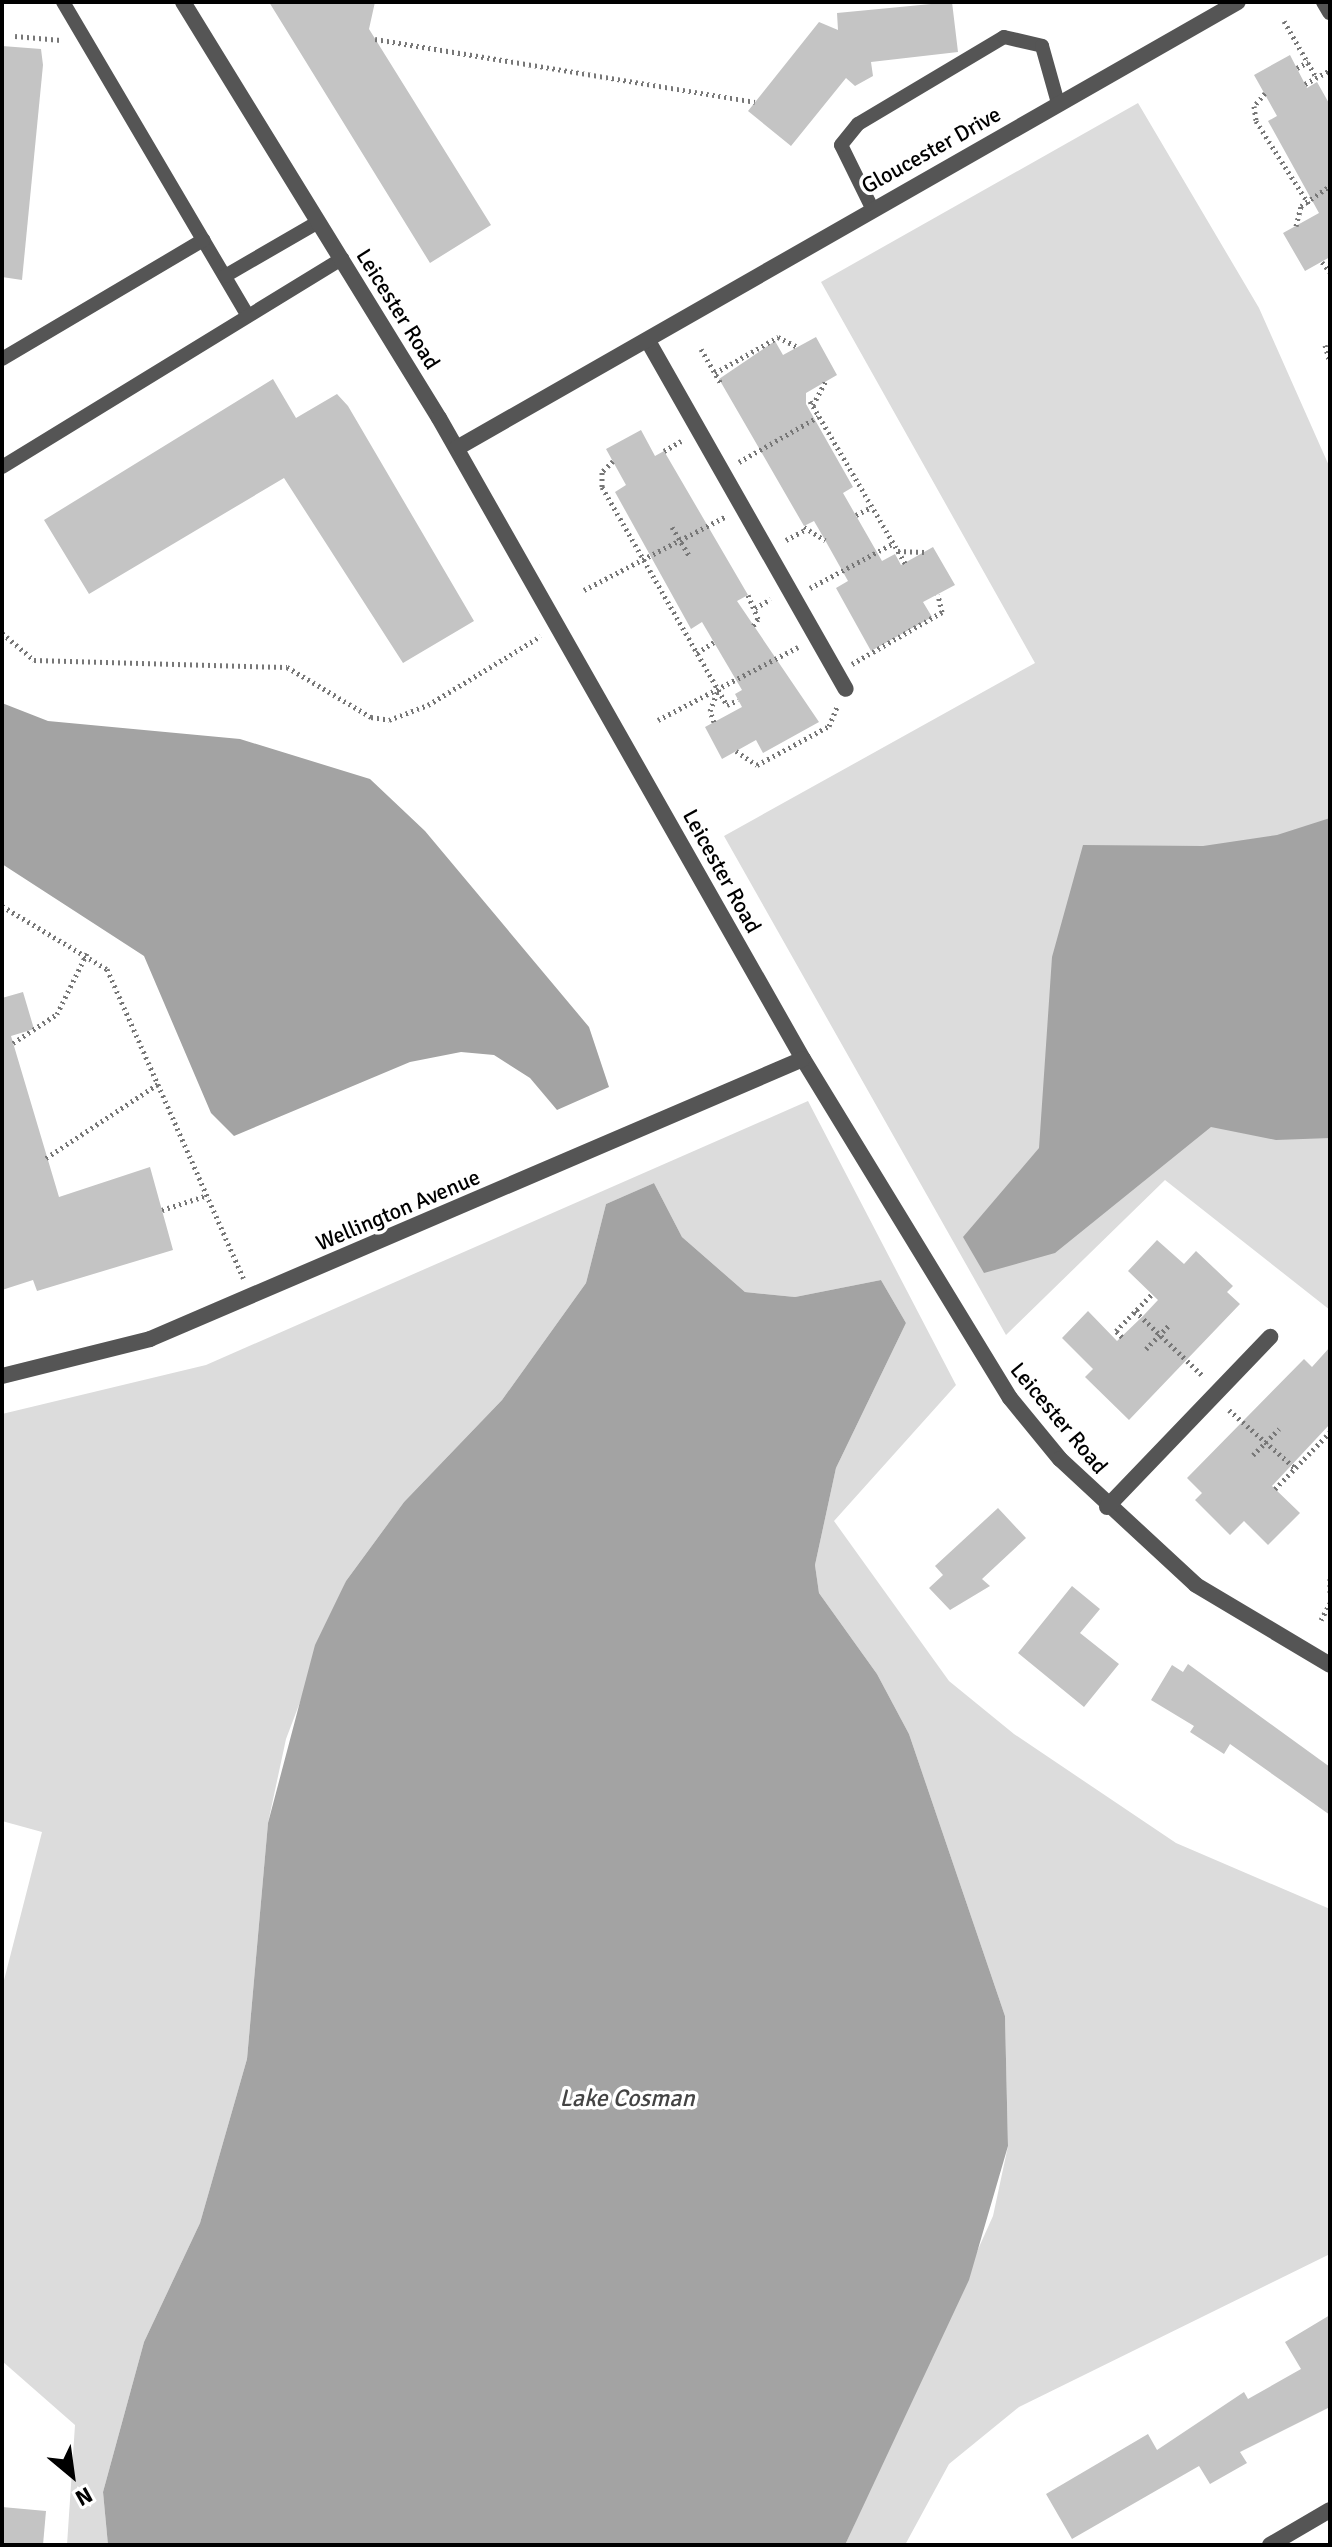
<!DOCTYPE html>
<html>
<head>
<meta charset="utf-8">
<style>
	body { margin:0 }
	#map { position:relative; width:1332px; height:2547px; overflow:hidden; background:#fff; font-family:Signika,sans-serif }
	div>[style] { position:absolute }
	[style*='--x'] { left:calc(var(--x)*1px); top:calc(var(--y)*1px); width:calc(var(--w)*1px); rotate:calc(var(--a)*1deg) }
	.green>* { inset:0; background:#dcdcdc }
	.water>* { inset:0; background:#a3a3a3 }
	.building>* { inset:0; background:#c4c4c4 }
	.path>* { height:5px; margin-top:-2.5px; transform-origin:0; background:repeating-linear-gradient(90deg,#777 0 2px,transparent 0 6px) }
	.lane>* { height:14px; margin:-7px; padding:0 7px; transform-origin:7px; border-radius:7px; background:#555 }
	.street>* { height:16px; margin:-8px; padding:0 8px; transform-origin:8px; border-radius:8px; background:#555 }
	span { translate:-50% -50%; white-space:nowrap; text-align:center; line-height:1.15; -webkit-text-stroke:7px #fff; paint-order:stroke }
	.street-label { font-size:22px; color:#000 }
	.water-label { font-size:24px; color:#444; font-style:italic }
	.frame { position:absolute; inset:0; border:4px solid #000; pointer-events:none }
	.north { position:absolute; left:32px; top:2435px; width:80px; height:80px; -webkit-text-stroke:6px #fff; paint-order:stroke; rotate:151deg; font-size:22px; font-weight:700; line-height:32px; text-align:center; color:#000 }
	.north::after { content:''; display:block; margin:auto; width:28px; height:36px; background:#000; clip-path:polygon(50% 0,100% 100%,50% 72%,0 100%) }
</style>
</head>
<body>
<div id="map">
	<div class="green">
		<div style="clip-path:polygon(1138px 103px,1259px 308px,1330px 468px,1330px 1310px,1165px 1180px,1006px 1335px,724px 836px,1035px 663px,821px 282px)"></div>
		<div style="clip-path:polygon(808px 1101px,956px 1385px,834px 1521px,949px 1681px,1014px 1734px,1176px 1843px,1330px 1909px,1330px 2254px,1019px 2407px,949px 2464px,905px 2545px,845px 2545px,993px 2216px,1008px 2146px,1005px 2016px,909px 1734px,877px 1674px,819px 1593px,815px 1565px,836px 1468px,906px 1323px,881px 1280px,795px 1297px,745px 1292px,682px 1237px,654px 1183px,606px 1204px,586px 1283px,502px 1400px,404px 1502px,346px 1581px,286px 1739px,268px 1823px,247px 2059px,200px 2223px,144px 2342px,103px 2492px,108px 2545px,67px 2545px,75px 2425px,2px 2361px,2px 1988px,42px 1832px,2px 1821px,2px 1414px,206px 1365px)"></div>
	</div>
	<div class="water">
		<div style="clip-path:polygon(2px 703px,48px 721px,240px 739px,370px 779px,425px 831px,589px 1027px,609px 1087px,557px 1110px,530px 1078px,494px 1055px,461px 1052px,410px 1062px,234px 1136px,211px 1113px,144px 956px,2px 864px)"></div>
		<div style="clip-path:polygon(1330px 818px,1330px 1138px,1276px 1140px,1211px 1127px,1055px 1253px,984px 1273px,963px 1237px,1039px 1148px,1052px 957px,1083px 845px,1203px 846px,1277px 835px)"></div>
		<div style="clip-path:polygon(654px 1183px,682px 1237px,745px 1292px,795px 1297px,881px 1280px,906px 1323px,836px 1468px,815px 1565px,819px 1593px,877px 1674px,909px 1734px,1005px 2016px,1008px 2146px,969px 2280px,845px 2545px,108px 2545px,103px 2492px,144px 2342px,200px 2223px,247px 2059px,268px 1823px,315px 1645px,346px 1581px,404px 1502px,502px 1400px,586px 1283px,606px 1204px)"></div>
	</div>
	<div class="building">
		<div style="clip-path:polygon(269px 2px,375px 2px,369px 29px,491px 225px,430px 263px)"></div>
		<div style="clip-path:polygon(952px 2px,958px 52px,871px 62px,873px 76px,855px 86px,846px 78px,791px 146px,748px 111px,819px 22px,838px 30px,837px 13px)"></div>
		<div style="clip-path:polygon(2px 46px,41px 49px,43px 65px,22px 280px,2px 277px)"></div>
		<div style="clip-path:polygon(1290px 55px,1307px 88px,1317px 82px,1330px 105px,1330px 257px,1305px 271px,1283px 233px,1319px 213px,1268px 121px,1277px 116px,1254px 75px)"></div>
		<div style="clip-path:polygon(816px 337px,837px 375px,806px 393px,806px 404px,853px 487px,843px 493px,882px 561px,895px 554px,901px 565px,933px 547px,955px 585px,923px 602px,932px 617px,871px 651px,836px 588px,848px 581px,825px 540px,814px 521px,804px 526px,719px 379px,775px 341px,783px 355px)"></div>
		<div style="clip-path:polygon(273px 379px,296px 418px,337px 394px,348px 406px,474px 621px,403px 663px,284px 478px,89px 594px,44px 520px)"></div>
		<div style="clip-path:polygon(641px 430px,655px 456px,664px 451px,748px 595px,737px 601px,819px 722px,763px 753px,756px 740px,722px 759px,705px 727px,742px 707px,735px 694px,742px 690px,702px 622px,691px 629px,615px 492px,626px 485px,606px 449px)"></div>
		<div style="clip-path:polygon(23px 992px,34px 1029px,11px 1036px,59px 1197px,150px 1167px,173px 1250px,37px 1291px,33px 1280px,2px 1290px,2px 998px)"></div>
		<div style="clip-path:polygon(1157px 1240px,1184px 1264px,1196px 1251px,1233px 1286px,1227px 1292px,1240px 1304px,1129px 1420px,1085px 1377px,1093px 1369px,1062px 1338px,1088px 1311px,1117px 1341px,1143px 1316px,1158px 1300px,1128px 1271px)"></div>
		<div style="clip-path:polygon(1330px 1347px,1330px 1424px,1272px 1486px,1300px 1513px,1268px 1545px,1244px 1521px,1230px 1535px,1195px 1500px,1202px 1493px,1187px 1478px,1304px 1359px,1312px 1367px)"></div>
		<div style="clip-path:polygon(998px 1508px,1026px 1538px,982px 1579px,990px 1586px,950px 1610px,929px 1588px,943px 1575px,935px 1566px)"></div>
		<div style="clip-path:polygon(1072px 1586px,1100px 1609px,1080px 1633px,1119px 1664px,1084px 1707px,1018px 1653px)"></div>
		<div style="clip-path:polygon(1188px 1664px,1330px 1767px,1330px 1815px,1230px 1744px,1224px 1754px,1190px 1732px,1194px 1726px,1151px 1700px,1172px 1665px,1183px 1672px)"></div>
		<div style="clip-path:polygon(1330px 2315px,1330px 2407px,1240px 2452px,1247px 2463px,1210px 2484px,1199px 2466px,1072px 2539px,1046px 2494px,1148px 2434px,1157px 2450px,1244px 2392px,1248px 2399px,1301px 2369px,1285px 2342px)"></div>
		<div style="clip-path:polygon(2px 2507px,46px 2511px,43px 2545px,2px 2545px)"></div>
	</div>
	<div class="path">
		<div style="--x:1284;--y:21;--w:64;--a:60.3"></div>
		<div style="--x:15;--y:36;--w:46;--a:5"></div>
		<div style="--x:375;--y:39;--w:385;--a:9.4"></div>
		<div style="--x:1297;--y:68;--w:13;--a:-29"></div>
		<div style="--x:1305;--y:84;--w:29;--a:-29"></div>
		<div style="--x:1265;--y:93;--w:17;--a:130"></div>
		<div style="--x:1254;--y:106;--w:15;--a:82"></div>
		<div style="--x:1256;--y:121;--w:101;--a:57.6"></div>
		<div style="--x:1296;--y:226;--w:21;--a:-76"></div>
		<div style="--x:1301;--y:206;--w:35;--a:-35"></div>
		<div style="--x:1322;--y:262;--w:13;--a:51"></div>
		<div style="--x:1325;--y:345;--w:18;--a:74"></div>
		<div style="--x:701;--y:349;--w:39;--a:60"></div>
		<div style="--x:715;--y:373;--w:73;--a:-29.7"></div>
		<div style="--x:778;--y:337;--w:22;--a:27"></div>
		<div style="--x:810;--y:401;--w:188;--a:59.6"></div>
		<div style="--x:813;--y:405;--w:27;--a:-62"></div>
		<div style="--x:664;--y:451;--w:20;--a:-30"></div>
		<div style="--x:613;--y:461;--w:16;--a:135"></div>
		<div style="--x:602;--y:472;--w:15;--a:90"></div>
		<div style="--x:602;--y:487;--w:251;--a:60.2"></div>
		<div style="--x:727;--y:705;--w:12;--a:-24"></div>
		<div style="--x:739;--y:462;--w:91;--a:-29.7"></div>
		<div style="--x:856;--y:515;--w:18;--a:-27"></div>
		<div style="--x:672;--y:527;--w:35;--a:59"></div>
		<div style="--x:804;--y:527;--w:25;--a:32"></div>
		<div style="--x:786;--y:540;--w:21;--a:-28"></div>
		<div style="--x:898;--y:551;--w:26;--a:2"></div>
		<div style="--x:810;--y:588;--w:95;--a:-28.2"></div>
		<div style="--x:584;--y:590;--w:159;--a:-27.4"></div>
		<div style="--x:748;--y:595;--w:26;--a:67"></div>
		<div style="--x:758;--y:619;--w:11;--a:124"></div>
		<div style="--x:755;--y:608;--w:18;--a:-29"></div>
		<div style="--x:2;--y:633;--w:42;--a:40.2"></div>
		<div style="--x:34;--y:660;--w:253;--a:1.6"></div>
		<div style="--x:287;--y:667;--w:98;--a:30.8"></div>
		<div style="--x:371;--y:717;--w:18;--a:9"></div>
		<div style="--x:389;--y:720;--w:42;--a:-21"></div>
		<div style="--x:428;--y:705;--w:132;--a:-31.4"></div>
		<div style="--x:697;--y:653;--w:20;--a:-33"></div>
		<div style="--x:852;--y:664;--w:104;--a:-30"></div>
		<div style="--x:942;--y:612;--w:18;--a:-103"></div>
		<div style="--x:658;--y:720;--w:158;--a:-27.5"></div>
		<div style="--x:714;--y:722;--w:12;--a:-110"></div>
		<div style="--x:710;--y:711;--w:22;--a:-69"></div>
		<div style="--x:736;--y:751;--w:25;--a:34"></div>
		<div style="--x:757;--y:765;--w:82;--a:-28.4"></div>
		<div style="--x:829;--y:726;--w:23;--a:-67"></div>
		<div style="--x:2;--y:906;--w:122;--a:31"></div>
		<div style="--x:107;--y:969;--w:338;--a:66.2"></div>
		<div style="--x:13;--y:1043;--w:53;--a:-33.4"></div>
		<div style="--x:57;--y:1014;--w:68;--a:-63.8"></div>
		<div style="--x:46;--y:1158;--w:134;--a:-33.5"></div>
		<div style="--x:162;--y:1210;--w:48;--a:-18.1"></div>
		<div style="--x:1135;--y:1311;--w:95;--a:43.7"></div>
		<div style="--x:1122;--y:1337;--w:8;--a:-135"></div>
		<div style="--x:1116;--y:1331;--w:52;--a:-45.8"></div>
		<div style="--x:1146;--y:1349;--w:33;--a:-46"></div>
		<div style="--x:1229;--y:1410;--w:88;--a:41.3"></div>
		<div style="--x:1253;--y:1455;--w:37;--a:-45"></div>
		<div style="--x:1275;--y:1489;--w:79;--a:-46"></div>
		<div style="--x:1330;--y:1578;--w:15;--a:90"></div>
		<div style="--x:1321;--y:1620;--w:19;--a:-62"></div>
	</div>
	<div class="lane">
		<div style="--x:63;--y:2;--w:364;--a:59.5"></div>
		<div style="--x:872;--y:208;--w:70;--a:-116.2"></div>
		<div style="--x:841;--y:145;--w:27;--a:-51"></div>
		<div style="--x:858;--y:124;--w:170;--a:-30.8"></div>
		<div style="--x:1004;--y:37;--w:39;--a:13"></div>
		<div style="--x:1042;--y:46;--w:59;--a:74.3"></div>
		<div style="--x:225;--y:276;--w:108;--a:-30.1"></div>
		<div style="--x:2;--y:359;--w:234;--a:-30.6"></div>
		<div style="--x:2;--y:467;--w:399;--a:-31.5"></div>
	</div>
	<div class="street">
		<div style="--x:183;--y:2;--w:488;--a:58.4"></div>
		<div style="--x:439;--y:418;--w:737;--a:60.41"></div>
		<div style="--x:803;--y:1059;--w:397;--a:58.6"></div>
		<div style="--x:1010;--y:1398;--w:79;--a:50.7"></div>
		<div style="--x:1060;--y:1459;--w:185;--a:42.8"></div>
		<div style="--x:1196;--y:1585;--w:156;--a:30.8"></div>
		<div style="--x:1324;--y:2;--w:12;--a:59"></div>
		<div style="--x:648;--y:341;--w:400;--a:60.4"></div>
		<div style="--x:457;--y:448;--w:899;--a:-29.73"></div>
		<div style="--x:2;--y:1376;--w:153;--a:-14"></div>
		<div style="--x:150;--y:1339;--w:710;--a:-23.21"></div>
		<div style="--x:1107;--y:1507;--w:236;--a:-46.2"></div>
		<div style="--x:1270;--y:2545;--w:69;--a:-30.3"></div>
	</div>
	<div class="street-label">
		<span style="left:931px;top:150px;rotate:-29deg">Gloucester Drive</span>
		<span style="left:398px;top:309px;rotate:58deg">Leicester Road</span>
		<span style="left:722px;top:871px;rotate:61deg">Leicester Road</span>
		<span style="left:398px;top:1210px;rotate:-23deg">Wellington Avenue</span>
		<span style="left:1059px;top:1418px;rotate:50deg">Leicester Road</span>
	</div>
	<div class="water-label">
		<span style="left:627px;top:2099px">Lake Cosman</span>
	</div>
	<div class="frame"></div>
	<div class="north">N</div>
</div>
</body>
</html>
